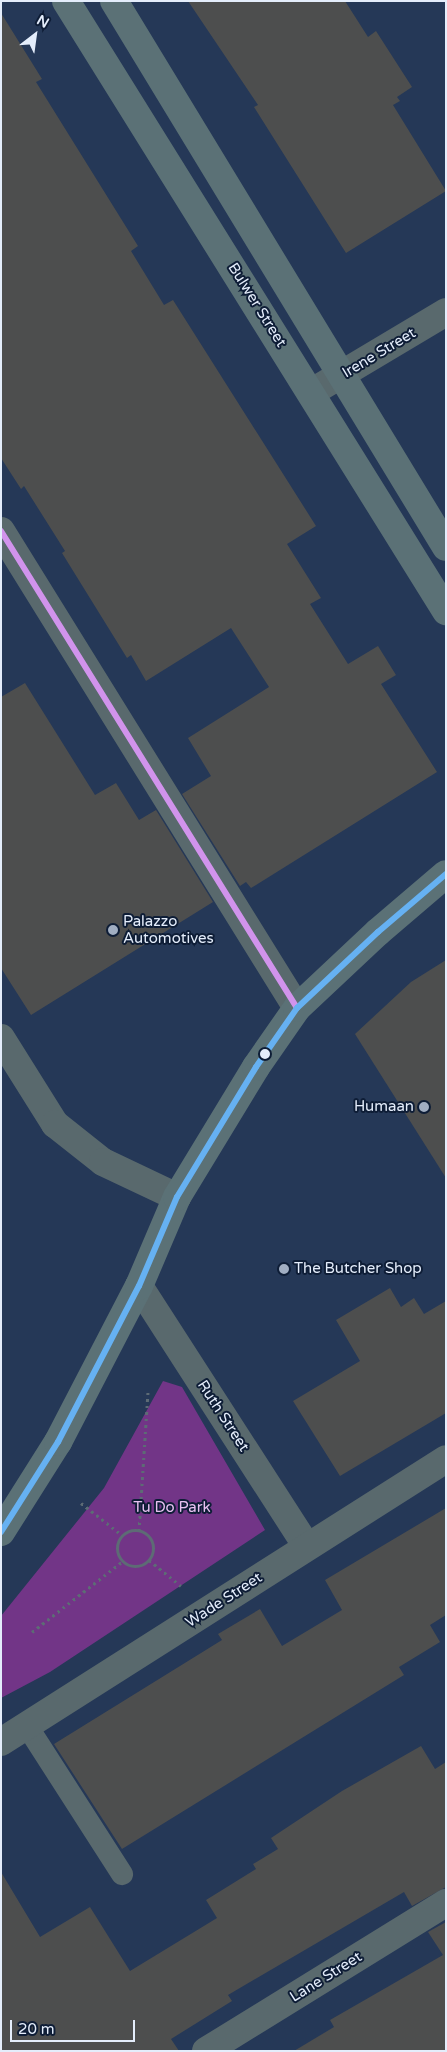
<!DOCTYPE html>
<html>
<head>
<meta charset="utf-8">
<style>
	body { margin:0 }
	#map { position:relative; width:447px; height:2052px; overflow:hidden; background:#253857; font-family:"Varela Round",sans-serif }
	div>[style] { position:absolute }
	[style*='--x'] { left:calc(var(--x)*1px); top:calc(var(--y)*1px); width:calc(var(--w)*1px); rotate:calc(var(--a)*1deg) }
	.green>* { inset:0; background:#723587 }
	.building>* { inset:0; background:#4d4e4e }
	.path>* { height:3px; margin-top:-1.5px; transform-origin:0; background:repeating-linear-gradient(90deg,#5d6b75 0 2.5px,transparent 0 6.5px) }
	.path>.ring { margin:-1.5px; padding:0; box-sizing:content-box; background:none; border:3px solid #5d6b75; border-radius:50% }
	.lane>* { height:22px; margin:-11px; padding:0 11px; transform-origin:11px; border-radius:11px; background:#59696d }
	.street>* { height:28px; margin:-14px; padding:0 14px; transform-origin:14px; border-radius:14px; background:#59696d }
	.primary>* { height:28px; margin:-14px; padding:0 14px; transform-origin:14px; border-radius:14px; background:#5b7176 }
	.bus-1>* { height:6px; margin:-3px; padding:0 3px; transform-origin:3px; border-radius:3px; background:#d193ec }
	.bus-2>* { height:6px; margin:-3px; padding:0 3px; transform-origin:3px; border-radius:3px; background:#66b1f2 }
	.dots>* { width:14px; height:14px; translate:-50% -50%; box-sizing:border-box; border:2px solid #0e1d36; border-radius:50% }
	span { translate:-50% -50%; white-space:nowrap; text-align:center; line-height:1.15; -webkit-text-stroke:4px #0e1d36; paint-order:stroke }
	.street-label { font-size:15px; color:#e4edfb }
	.poi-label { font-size:15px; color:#e4edfb }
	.left { translate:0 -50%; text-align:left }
	.right { translate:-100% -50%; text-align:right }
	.park-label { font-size:15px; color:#e9c1f2 }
	.frame { position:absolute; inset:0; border:2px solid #e4edfb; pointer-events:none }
	.north { position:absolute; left:10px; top:10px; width:50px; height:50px; -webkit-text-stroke:4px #0e1d36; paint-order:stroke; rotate:30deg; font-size:14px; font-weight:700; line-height:20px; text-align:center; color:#e4edfb }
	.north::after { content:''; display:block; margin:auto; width:18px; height:22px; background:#e4edfb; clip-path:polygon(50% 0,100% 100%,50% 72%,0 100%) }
	.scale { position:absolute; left:10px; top:2020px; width:125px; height:22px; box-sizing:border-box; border:2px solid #e4edfb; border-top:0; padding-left:6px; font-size:15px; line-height:18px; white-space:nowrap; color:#e4edfb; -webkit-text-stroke:4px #0e1d36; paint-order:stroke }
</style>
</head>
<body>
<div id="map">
	<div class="green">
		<div style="clip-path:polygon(163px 1381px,182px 1387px,265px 1530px,50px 1672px,1px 1698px,1px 1616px,104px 1488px)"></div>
	</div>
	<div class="building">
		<div style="clip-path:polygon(188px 1px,345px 1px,368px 37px,376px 31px,412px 87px,397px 97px,400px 101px,393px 105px,446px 191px,346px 253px,254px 107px,258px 105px)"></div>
		<div style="clip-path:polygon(1px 13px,42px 79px,36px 82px,138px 246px,131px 251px,164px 305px,173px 300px,316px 526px,287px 544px,321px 598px,310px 604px,348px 664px,378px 646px,396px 675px,381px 684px,437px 772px,251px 888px,246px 882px,240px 886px,182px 794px,211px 776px,188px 738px,269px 687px,231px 628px,146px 681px,131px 655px,127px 658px,62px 553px,65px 551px,24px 486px,21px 489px,1px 458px)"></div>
		<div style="clip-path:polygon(25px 683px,95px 795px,116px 783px,139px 820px,156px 810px,213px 902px,31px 1015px,1px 968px,1px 697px)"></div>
		<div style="clip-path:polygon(446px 960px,446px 1178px,355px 1034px,411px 982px)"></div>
		<div style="clip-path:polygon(390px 1288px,401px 1307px,414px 1298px,424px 1314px,446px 1301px,446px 1413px,340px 1476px,293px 1401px,360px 1361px,336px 1320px)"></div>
		<div style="clip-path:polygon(446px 1508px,446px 1615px,430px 1625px,440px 1642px,399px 1667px,404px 1675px,122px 1849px,54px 1744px,222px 1640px,218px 1634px,260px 1609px,282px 1646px,342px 1610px,325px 1580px)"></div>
		<div style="clip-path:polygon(421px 1746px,435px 1769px,446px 1762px,446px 1887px,412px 1906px,404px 1892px,228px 1995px,232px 2001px,171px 2039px,179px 2051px,1px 2051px,1px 1872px,40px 1937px,90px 1907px,130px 1971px,217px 1918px,206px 1900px,256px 1869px,253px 1864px,278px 1849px,271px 1838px,342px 1791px)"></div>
		<div style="clip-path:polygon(446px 1922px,446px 2051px,294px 2051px,334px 2027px,330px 2020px,443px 1955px,428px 1932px)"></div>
	</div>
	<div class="path">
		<div style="--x:81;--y:1503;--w:52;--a:38"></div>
		<div class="ring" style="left:117px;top:1530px;width:33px;height:33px"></div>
		<div style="--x:139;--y:1531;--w:139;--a:-86.3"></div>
		<div style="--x:149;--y:1560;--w:41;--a:39.1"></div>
		<div style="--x:32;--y:1632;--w:115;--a:-38"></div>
	</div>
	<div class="lane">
		<div style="--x:27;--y:1726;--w:176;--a:57.3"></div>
	</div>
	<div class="street">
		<div style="--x:312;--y:392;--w:156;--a:-30.8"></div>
		<div style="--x:1;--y:531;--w:561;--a:58.18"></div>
		<div style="--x:1;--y:1038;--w:102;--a:57.9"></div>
		<div style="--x:55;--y:1124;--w:61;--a:38.4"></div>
		<div style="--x:103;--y:1162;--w:82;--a:25.3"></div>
		<div style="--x:139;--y:1286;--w:310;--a:57.2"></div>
		<div style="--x:1;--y:1742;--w:527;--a:-32.45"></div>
		<div style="--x:206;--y:2051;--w:282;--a:-31.7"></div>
	</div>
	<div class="primary">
		<div style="--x:66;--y:1;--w:719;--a:58.08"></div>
		<div style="--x:114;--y:1;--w:639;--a:58.7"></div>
		<div style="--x:1;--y:1532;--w:107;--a:-57.7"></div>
		<div style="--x:58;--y:1442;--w:176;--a:-62.6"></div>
		<div style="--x:139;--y:1286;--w:97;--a:-66.9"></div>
		<div style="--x:177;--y:1197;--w:152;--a:-58.7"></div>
		<div style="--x:256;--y:1067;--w:72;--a:-55.2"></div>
		<div style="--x:297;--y:1008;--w:111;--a:-43.2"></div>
		<div style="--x:378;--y:932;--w:89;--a:-40.5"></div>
	</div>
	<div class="bus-1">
		<div style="--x:1;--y:531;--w:561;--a:58.18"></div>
	</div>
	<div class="bus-2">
		<div style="--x:1;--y:1532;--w:107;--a:-57.7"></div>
		<div style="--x:58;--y:1442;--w:176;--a:-62.6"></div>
		<div style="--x:139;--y:1286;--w:97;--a:-66.9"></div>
		<div style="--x:177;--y:1197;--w:152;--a:-58.7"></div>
		<div style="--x:256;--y:1067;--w:72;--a:-55.2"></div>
		<div style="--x:297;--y:1008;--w:111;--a:-43.2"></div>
		<div style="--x:378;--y:932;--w:89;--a:-40.5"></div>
	</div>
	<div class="dots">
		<div style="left:113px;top:930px;background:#a1aec2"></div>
		<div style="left:265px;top:1054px;background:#e4edfb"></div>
		<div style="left:424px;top:1107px;background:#a1aec2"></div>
		<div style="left:284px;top:1269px;background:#a1aec2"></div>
	</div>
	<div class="street-label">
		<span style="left:257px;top:305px;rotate:58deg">Bulwer Street</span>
		<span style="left:379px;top:353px;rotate:-31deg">Irene Street</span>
		<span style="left:223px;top:1416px;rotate:57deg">Ruth Street</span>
		<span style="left:224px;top:1600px;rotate:-33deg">Wade Street</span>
		<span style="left:326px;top:1977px;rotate:-32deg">Lane Street</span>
	</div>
	<div class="poi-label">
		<span class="left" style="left:123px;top:930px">Palazzo<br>Automotives</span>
		<span class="right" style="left:414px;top:1107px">Humaan</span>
		<span class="left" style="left:294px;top:1269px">The Butcher Shop</span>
	</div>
	<div class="park-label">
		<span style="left:172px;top:1508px">Tu Do Park</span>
	</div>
	<div class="frame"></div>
	<div class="north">N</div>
	<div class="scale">20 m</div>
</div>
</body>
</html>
